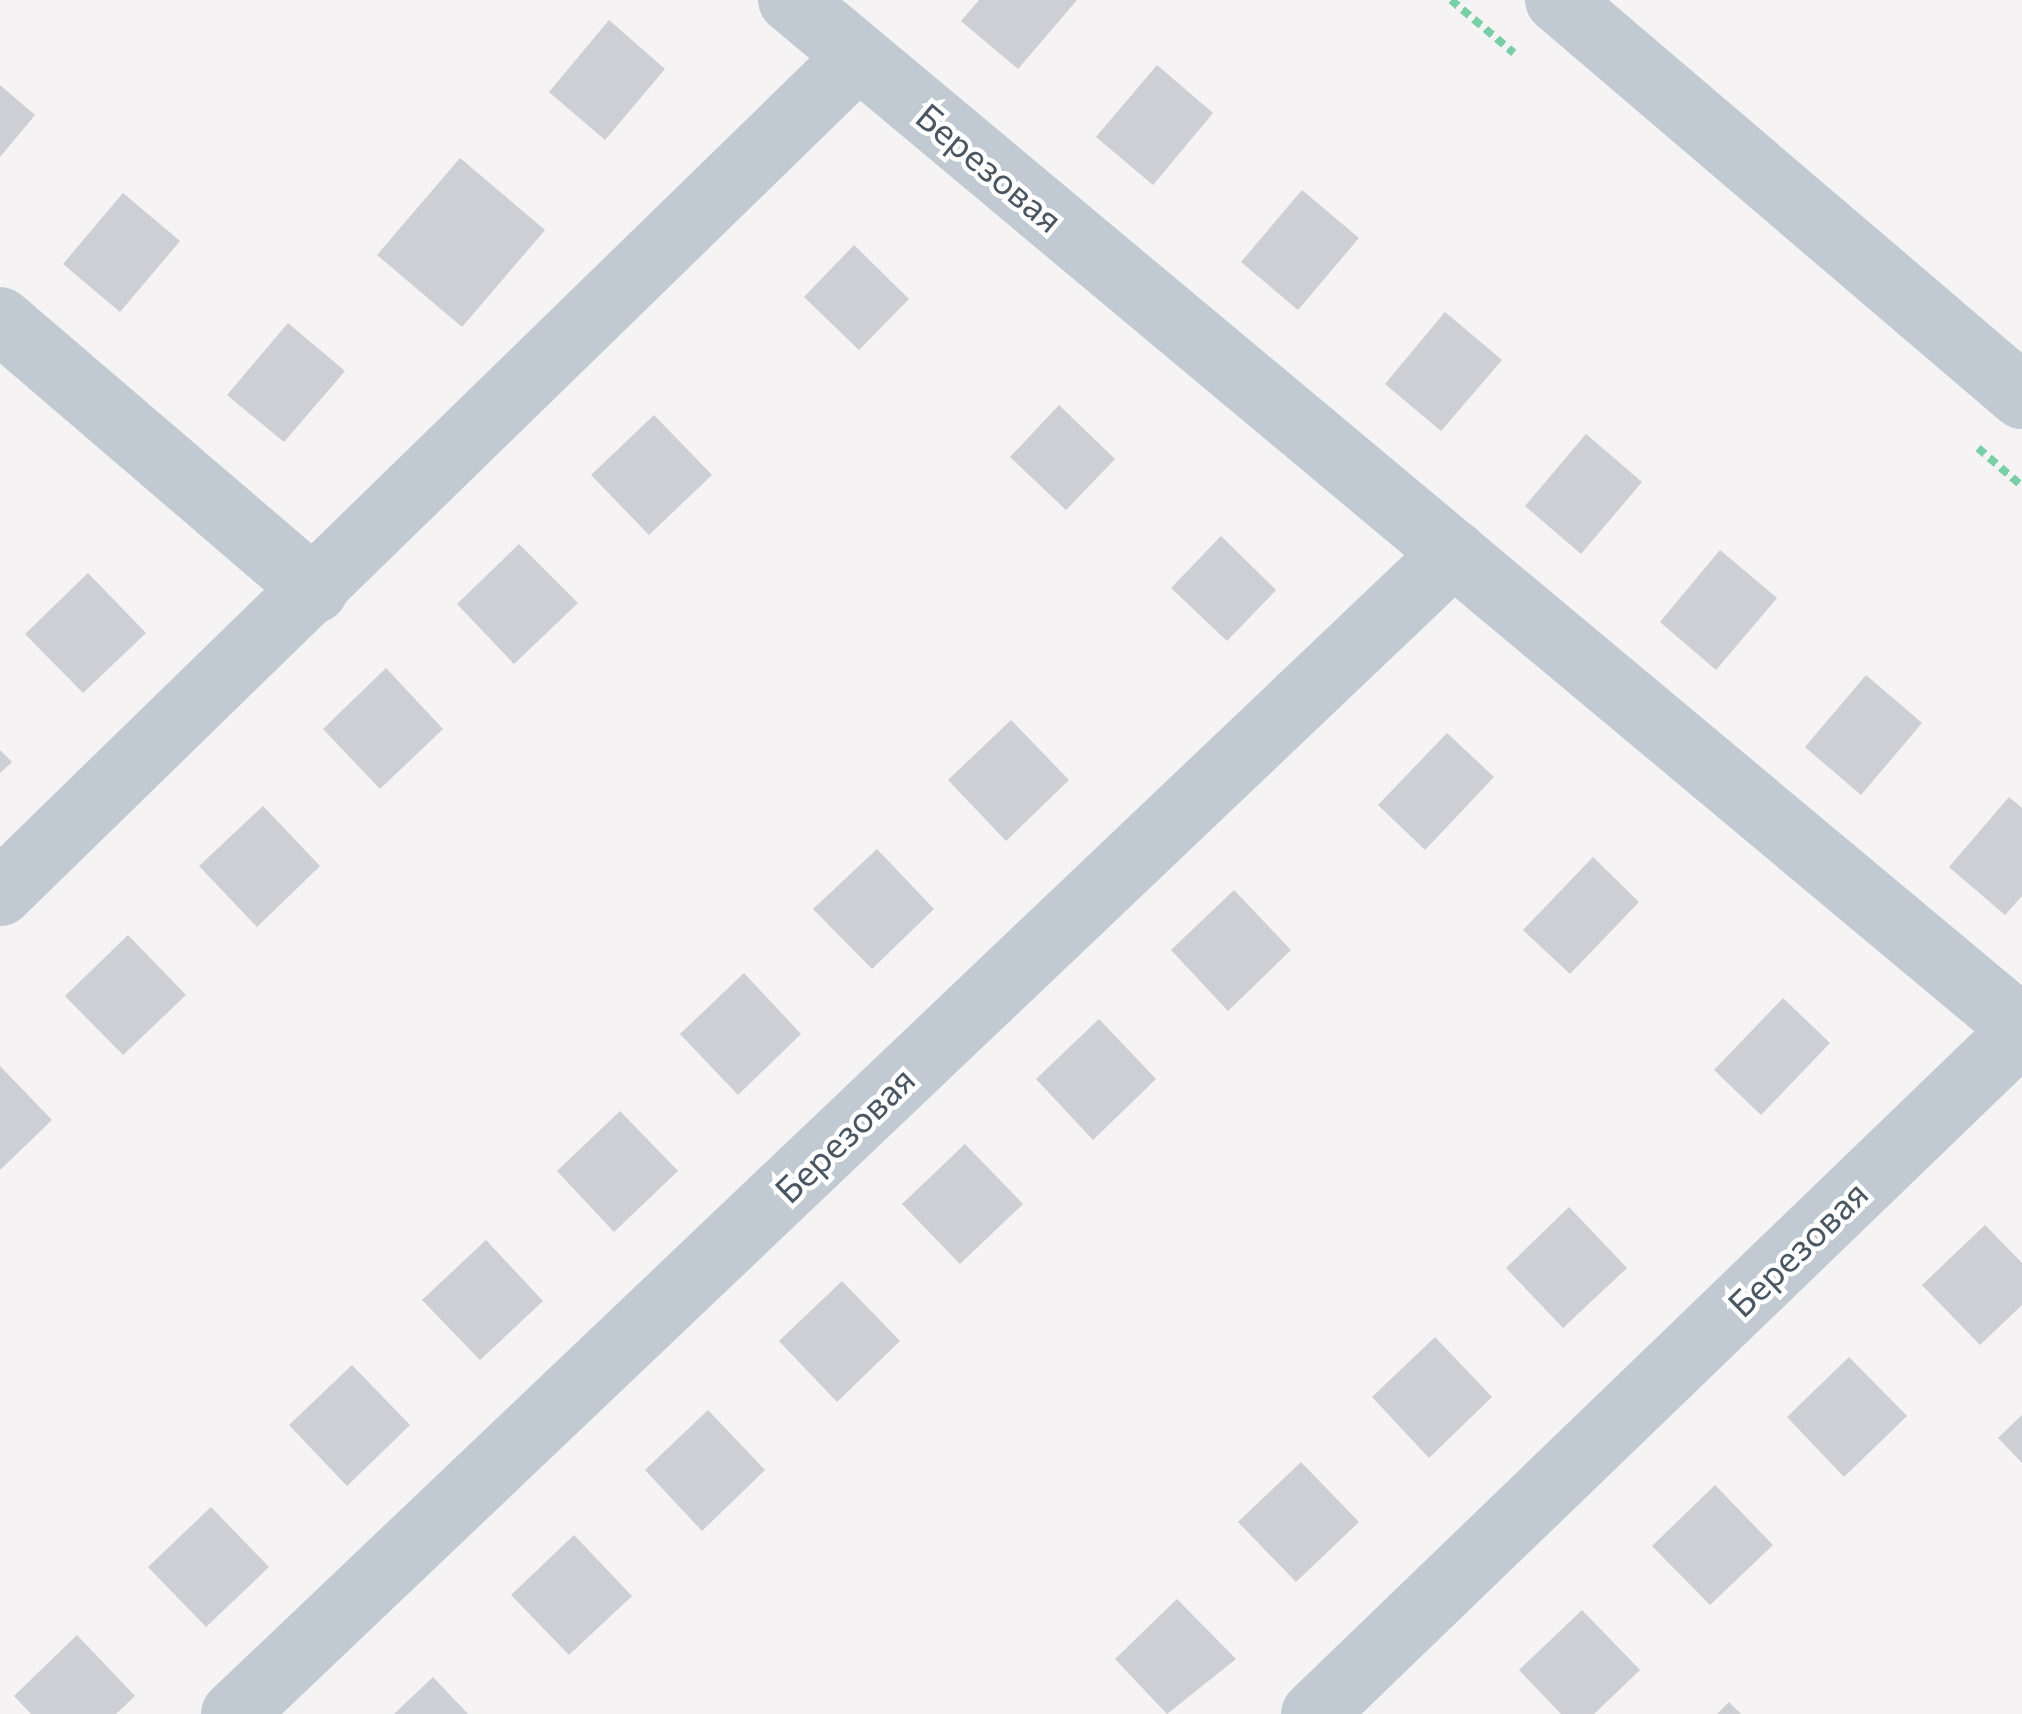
<!DOCTYPE html>
<html>
<head>
<meta charset="utf-8">
<style>
	body { margin:0 }
	#map { position:relative; width:2022px; height:1714px; overflow:hidden; background:#f5f3f3; font-family:Commissioner,sans-serif }
	div>[style] { position:absolute }
	[style*='--x'] { left:calc(var(--x)*1px); top:calc(var(--y)*1px); width:calc(var(--w)*1px); rotate:calc(var(--a)*1deg) }
	.building>* { inset:0; background:#cdcfd5 }
	.path>* { height:8px; margin-top:-4px; transform-origin:0; background:repeating-linear-gradient(90deg,#7ad0a6 0 9px,transparent 0 15px) }
	.street>* { height:66px; margin:-33px; padding:0 33px; transform-origin:33px; border-radius:33px; background:#c1cad2 }
	span { translate:-50% -50%; white-space:nowrap; text-align:center; line-height:1.15; -webkit-text-stroke:9px #fff; paint-order:stroke }
	.street-label { font-size:36px; color:#4a5661 }
</style>
</head>
<body>
<div id="map">
	<div class="building">
		<div style="clip-path:polygon(979px 0,1077px 0,1018px 69px,961px 21px)"></div>
		<div style="clip-path:polygon(609px 20px,665px 69px,605px 140px,549px 92px)"></div>
		<div style="clip-path:polygon(1157px 65px,1213px 113px,1153px 185px,1096px 137px)"></div>
		<div style="clip-path:polygon(0 85px,35px 115px,0 157px)"></div>
		<div style="clip-path:polygon(460px 158px,545px 230px,462px 327px,377px 255px)"></div>
		<div style="clip-path:polygon(1302px 190px,1359px 238px,1298px 310px,1241px 262px)"></div>
		<div style="clip-path:polygon(123px 193px,180px 241px,120px 312px,63px 264px)"></div>
		<div style="clip-path:polygon(854px 245px,909px 299px,859px 350px,804px 297px)"></div>
		<div style="clip-path:polygon(1445px 312px,1502px 360px,1441px 431px,1385px 384px)"></div>
		<div style="clip-path:polygon(288px 323px,345px 371px,284px 442px,227px 395px)"></div>
		<div style="clip-path:polygon(1059px 405px,1115px 459px,1066px 510px,1010px 457px)"></div>
		<div style="clip-path:polygon(654px 415px,712px 475px,649px 535px,591px 475px)"></div>
		<div style="clip-path:polygon(1586px 434px,1642px 482px,1581px 554px,1525px 506px)"></div>
		<div style="clip-path:polygon(1221px 536px,1276px 590px,1227px 641px,1171px 588px)"></div>
		<div style="clip-path:polygon(519px 544px,578px 603px,514px 664px,457px 604px)"></div>
		<div style="clip-path:polygon(1720px 550px,1777px 598px,1716px 670px,1660px 622px)"></div>
		<div style="clip-path:polygon(88px 573px,146px 633px,83px 693px,25px 634px)"></div>
		<div style="clip-path:polygon(386px 668px,443px 729px,380px 789px,323px 729px)"></div>
		<div style="clip-path:polygon(1866px 675px,1922px 723px,1861px 795px,1805px 747px)"></div>
		<div style="clip-path:polygon(1011px 720px,1069px 780px,1006px 841px,948px 780px)"></div>
		<div style="clip-path:polygon(1447px 733px,1494px 777px,1425px 850px,1378px 805px)"></div>
		<div style="clip-path:polygon(0 750px,12px 762px,0 773px)"></div>
		<div style="clip-path:polygon(2009px 797px,2022px 808px,2022px 896px,2005px 915px,1949px 867px)"></div>
		<div style="clip-path:polygon(263px 806px,320px 866px,257px 927px,199px 866px)"></div>
		<div style="clip-path:polygon(877px 849px,934px 909px,872px 969px,813px 909px)"></div>
		<div style="clip-path:polygon(1593px 857px,1639px 902px,1570px 974px,1523px 930px)"></div>
		<div style="clip-path:polygon(1234px 890px,1291px 950px,1228px 1011px,1171px 950px)"></div>
		<div style="clip-path:polygon(128px 935px,186px 995px,123px 1055px,65px 996px)"></div>
		<div style="clip-path:polygon(744px 973px,801px 1034px,738px 1095px,680px 1034px)"></div>
		<div style="clip-path:polygon(1783px 998px,1830px 1043px,1761px 1115px,1714px 1070px)"></div>
		<div style="clip-path:polygon(1099px 1019px,1156px 1079px,1093px 1140px,1036px 1079px)"></div>
		<div style="clip-path:polygon(0 1066px,52px 1120px,0 1170px)"></div>
		<div style="clip-path:polygon(620px 1111px,678px 1171px,614px 1232px,557px 1171px)"></div>
		<div style="clip-path:polygon(965px 1144px,1023px 1204px,960px 1264px,902px 1204px)"></div>
		<div style="clip-path:polygon(1569px 1207px,1627px 1268px,1563px 1328px,1506px 1268px)"></div>
		<div style="clip-path:polygon(1985px 1225px,2022px 1263px,2022px 1305px,1980px 1345px,1922px 1285px)"></div>
		<div style="clip-path:polygon(486px 1240px,543px 1301px,480px 1360px,422px 1300px)"></div>
		<div style="clip-path:polygon(842px 1281px,900px 1341px,837px 1402px,779px 1341px)"></div>
		<div style="clip-path:polygon(1435px 1337px,1492px 1397px,1429px 1458px,1372px 1397px)"></div>
		<div style="clip-path:polygon(1849px 1357px,1907px 1416px,1844px 1477px,1787px 1417px)"></div>
		<div style="clip-path:polygon(352px 1365px,410px 1425px,347px 1486px,289px 1425px)"></div>
		<div style="clip-path:polygon(708px 1410px,765px 1470px,702px 1531px,645px 1470px)"></div>
		<div style="clip-path:polygon(2022px 1415px,2022px 1463px,1998px 1438px)"></div>
		<div style="clip-path:polygon(1301px 1462px,1359px 1522px,1296px 1582px,1238px 1522px)"></div>
		<div style="clip-path:polygon(1715px 1485px,1773px 1545px,1710px 1605px,1652px 1546px)"></div>
		<div style="clip-path:polygon(211px 1507px,269px 1567px,206px 1627px,148px 1567px)"></div>
		<div style="clip-path:polygon(574px 1535px,632px 1596px,569px 1655px,511px 1595px)"></div>
		<div style="clip-path:polygon(1177px 1599px,1236px 1659px,1167px 1714px,1115px 1659px)"></div>
		<div style="clip-path:polygon(1582px 1610px,1640px 1670px,1594px 1714px,1561px 1714px,1519px 1670px)"></div>
		<div style="clip-path:polygon(77px 1635px,135px 1696px,116px 1714px,31px 1714px,14px 1696px)"></div>
		<div style="clip-path:polygon(433px 1677px,468px 1714px,394px 1714px)"></div>
		<div style="clip-path:polygon(1729px 1702px,1741px 1714px,1717px 1714px)"></div>
	</div>
	<div class="path">
		<div style="--x:1451;--y:0;--w:82;--a:40.1"></div>
		<div style="--x:1978;--y:448;--w:58;--a:40.8"></div>
	</div>
	<div class="street">
		<div style="--x:791;--y:0;--w:1604;--a:39.87"></div>
		<div style="--x:1558;--y:0;--w:610;--a:40.48"></div>
		<div style="--x:0;--y:320;--w:415;--a:40.6"></div>
		<div style="--x:0;--y:893;--w:1198;--a:-44.26"></div>
		<div style="--x:234;--y:1714;--w:1684;--a:-43.58"></div>
		<div style="--x:1314;--y:1714;--w:984;--a:-43.97"></div>
	</div>
	<div class="street-label">
		<span style="left:990px;top:167px;rotate:40deg">Березовая</span>
		<span style="left:844px;top:1134px;rotate:-44deg">Березовая</span>
		<span style="left:1797px;top:1248px;rotate:-44deg">Березовая</span>
	</div>
</div>
</body>
</html>
